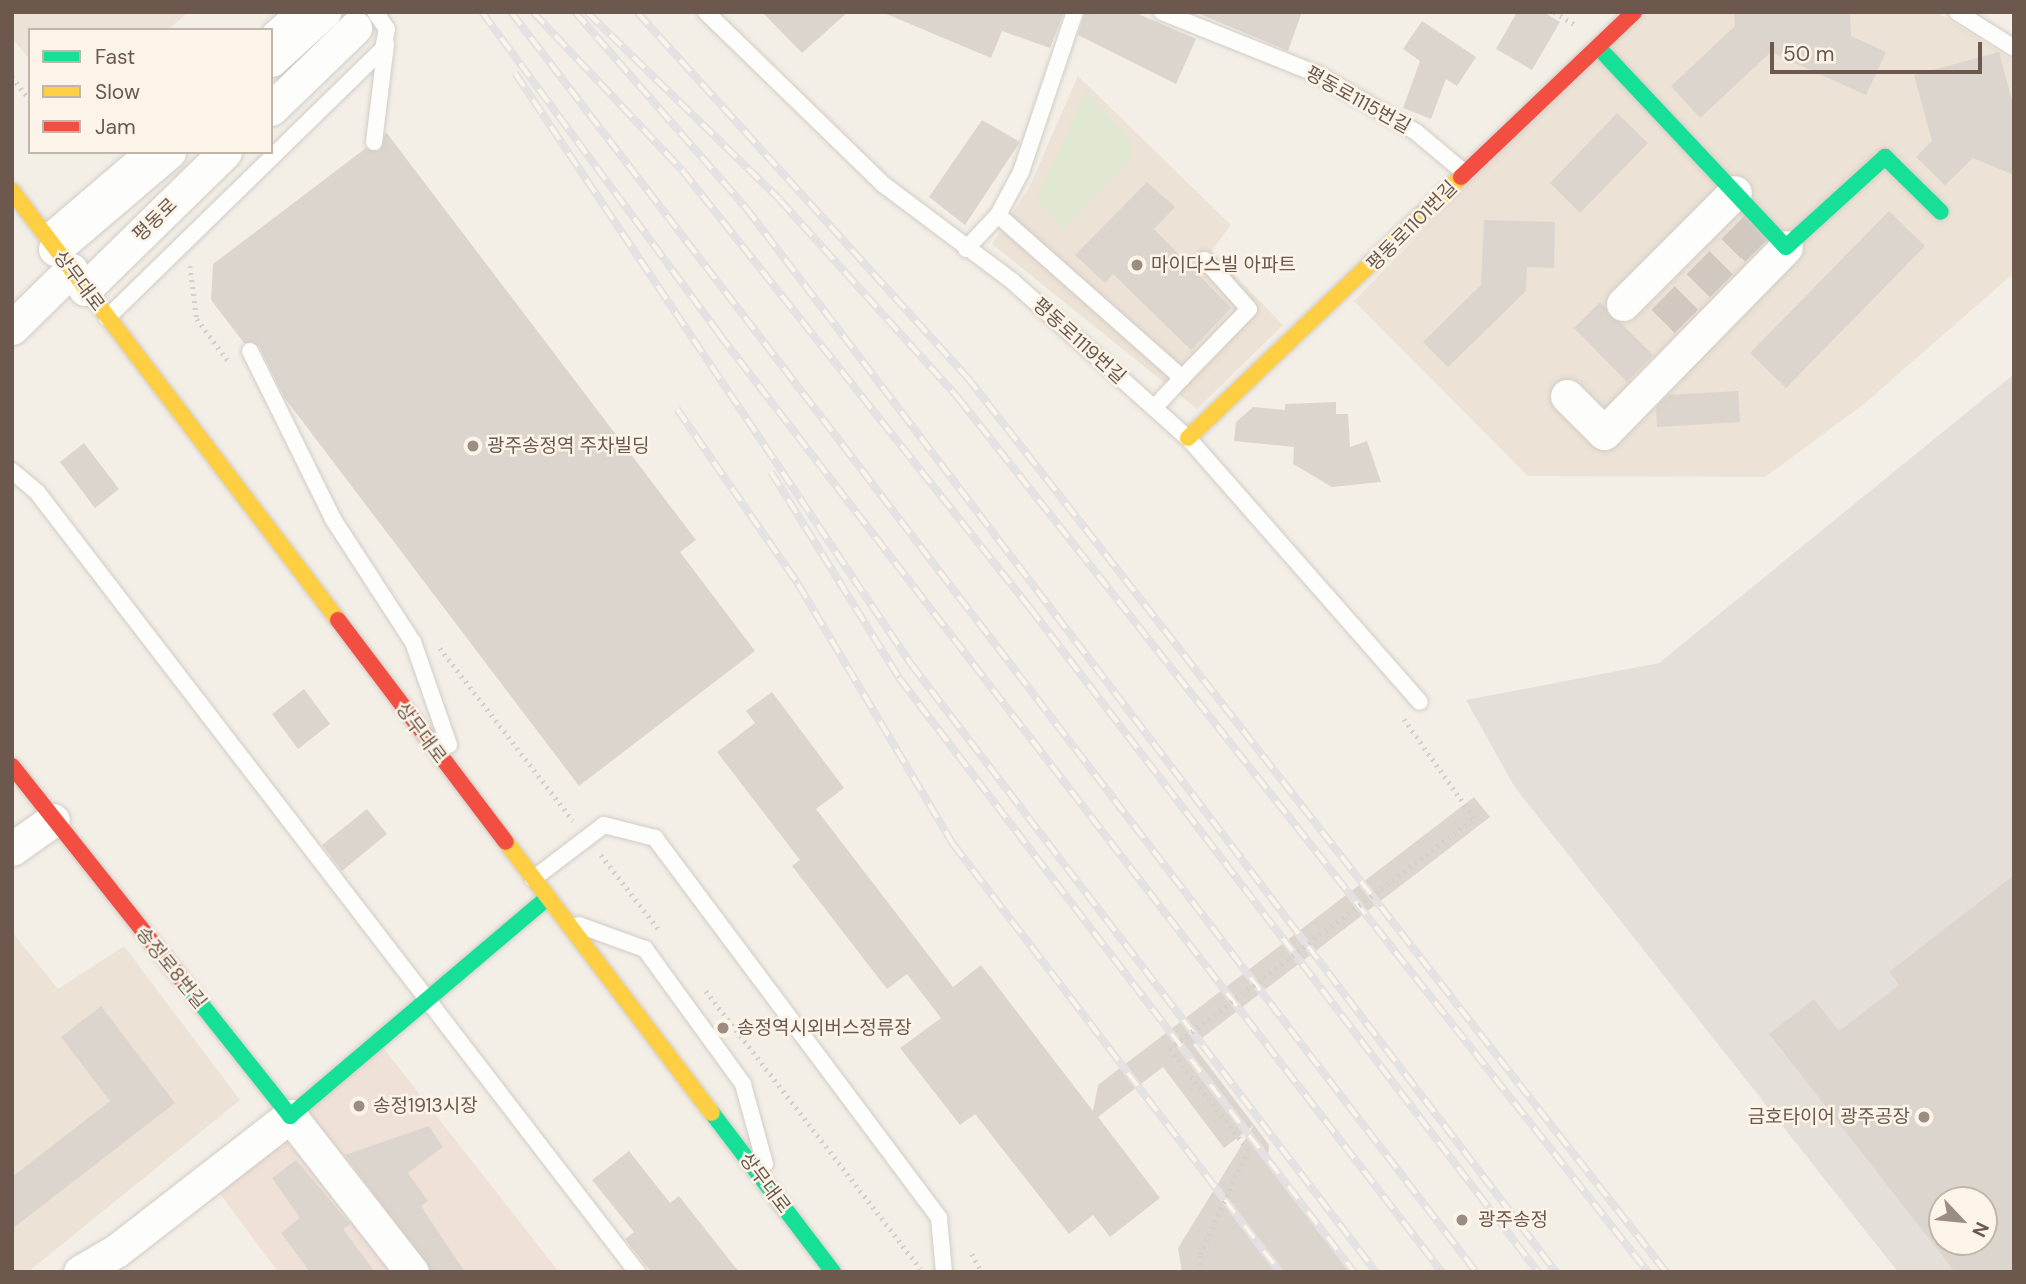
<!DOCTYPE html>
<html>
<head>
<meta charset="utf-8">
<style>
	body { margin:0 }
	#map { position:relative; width:2026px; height:1284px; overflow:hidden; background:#f3efe7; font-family:"DM Sans","Noto Sans KR",sans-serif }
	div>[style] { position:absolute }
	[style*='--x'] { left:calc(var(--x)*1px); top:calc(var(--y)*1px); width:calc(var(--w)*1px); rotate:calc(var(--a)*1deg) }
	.residential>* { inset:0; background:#ece2d5 }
	.commercial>* { inset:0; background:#f0e1d8 }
	.industrial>* { inset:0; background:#e5dfd9 }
	.green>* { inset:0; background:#e0e8d3 }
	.building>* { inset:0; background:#dcd5cd }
	.street-tunnel>* { height:33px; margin-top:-16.5px; transform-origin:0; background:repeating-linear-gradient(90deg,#d1c9c0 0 33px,transparent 0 50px) }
	.path>* { height:4.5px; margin-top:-2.25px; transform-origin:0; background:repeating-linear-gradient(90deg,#d4cfca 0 2px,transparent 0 7px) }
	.roads { filter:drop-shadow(0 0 2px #d2ccc6) drop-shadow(0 0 2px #d2ccc6) }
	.lane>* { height:16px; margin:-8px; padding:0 8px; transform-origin:8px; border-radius:8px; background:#fdfdfb }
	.street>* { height:33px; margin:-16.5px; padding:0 16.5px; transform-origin:16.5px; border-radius:16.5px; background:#fdfdfb }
	.fast>* { height:16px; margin:-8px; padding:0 8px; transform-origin:8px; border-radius:8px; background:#16e098 }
	.slow>* { height:16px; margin:-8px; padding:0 8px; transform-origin:8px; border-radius:8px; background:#ffcf43 }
	.jam>* { height:16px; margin:-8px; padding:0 8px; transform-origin:8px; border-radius:8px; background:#f24e42 }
	.rail>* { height:8px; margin-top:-4px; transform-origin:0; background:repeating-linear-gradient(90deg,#fcf4e8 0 16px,#e3e1e2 0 32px); box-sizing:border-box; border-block:2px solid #e3e1e2 }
	.path-bridge>* { height:4.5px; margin-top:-2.25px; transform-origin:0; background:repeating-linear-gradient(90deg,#d4cfca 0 2px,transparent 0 7px) }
	.dots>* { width:19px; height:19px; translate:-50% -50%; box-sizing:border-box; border:4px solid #fcf4e8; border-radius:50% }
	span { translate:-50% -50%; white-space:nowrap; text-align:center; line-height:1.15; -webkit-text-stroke:5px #fcf4e8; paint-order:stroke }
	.street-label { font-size:19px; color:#6c584c }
	.poi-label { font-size:19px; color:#6c584c }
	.left { translate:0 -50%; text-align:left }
	.right { translate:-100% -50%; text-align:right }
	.frame { position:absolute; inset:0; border:14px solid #6c584c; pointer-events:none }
	.legend { position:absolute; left:28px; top:28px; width:245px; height:126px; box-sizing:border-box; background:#fcf4e8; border:2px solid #c2b6aa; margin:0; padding:9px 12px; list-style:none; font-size:21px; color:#6c584c }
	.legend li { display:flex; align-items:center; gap:14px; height:35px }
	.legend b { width:35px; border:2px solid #c2b6aa }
	.north { position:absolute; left:1928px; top:1186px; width:70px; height:70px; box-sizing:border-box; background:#fcf4e8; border:2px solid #c2b6aa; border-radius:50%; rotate:116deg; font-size:19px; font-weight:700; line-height:28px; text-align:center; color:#6c584c }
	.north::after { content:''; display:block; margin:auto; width:24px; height:32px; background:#9b8d82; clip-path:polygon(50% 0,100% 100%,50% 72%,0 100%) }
	.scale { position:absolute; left:1770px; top:42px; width:212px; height:32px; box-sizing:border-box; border:4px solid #6c584c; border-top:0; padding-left:9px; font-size:21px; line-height:24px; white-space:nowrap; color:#6c584c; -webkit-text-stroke:5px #fcf4e8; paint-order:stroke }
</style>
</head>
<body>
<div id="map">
	<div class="residential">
		<div style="clip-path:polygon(12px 12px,188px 12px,168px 30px,30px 30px,30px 60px,12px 38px)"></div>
		<div style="clip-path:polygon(1636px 12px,1936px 12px,2014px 61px,2014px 273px,1864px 404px,1765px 477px,1528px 476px,1354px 301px)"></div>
		<div style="clip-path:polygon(1078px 76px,1231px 225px,1211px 251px,1283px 325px,1197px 409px,992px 244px,1029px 188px)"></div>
		<div style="clip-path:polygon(12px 932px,58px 989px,124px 946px,240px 1100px,28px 1272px,12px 1272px)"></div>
	</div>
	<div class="commercial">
		<div style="clip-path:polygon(377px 1040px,559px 1272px,278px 1272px,203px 1171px)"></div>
	</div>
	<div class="industrial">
		<div style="clip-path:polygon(evenodd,2014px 374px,2014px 1272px,1898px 1272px,1514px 786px,1466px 700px,1659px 663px,2014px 374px,1942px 1200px,1984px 1200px,1984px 1242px,1942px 1242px,1942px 1200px)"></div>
	</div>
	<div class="green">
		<div style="clip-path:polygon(1086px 91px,1130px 139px,1131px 159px,1064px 229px,1036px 200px)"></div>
	</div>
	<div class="building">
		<div style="clip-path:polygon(762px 12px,848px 12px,802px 53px)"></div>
		<div style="clip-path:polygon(1064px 12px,1050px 48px,1002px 31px,991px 58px,884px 13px)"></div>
		<div style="clip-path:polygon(1085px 12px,1134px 12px,1196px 39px,1176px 84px,1078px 35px)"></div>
		<div style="clip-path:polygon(1195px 12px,1302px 12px,1288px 51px)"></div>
		<div style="clip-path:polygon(1517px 12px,1543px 12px,1560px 22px,1532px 70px,1496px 49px)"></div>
		<div style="clip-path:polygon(1734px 12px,1850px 12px,1851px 36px,1886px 52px,1866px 95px,1771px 52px,1700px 118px,1671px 86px,1735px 26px)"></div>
		<div style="clip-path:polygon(1422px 21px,1476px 57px,1457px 86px,1446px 79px,1431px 119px,1403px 108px,1420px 61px,1403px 49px)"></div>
		<div style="clip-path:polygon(1999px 52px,2014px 108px,2014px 175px,1973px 158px,1945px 185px,1916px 157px,1932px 141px,1914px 75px)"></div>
		<div style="clip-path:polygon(1617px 113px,1648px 143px,1580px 213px,1550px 183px)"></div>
		<div style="clip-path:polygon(982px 120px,1020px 142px,965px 225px,929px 197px)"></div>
		<div style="clip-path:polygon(386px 132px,696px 540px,680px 552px,755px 651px,579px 786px,284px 397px,259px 346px,244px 343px,211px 300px,213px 264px,366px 148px,379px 151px)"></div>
		<div style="clip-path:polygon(1147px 182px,1175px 207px,1154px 229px,1231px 308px,1191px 350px,1113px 274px,1105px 283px,1075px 255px)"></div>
		<div style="clip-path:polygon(1889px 211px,1925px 246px,1786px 388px,1750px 353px)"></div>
		<div style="clip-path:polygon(1484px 220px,1555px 222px,1554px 268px,1527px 267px,1526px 291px,1448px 367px,1423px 342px,1481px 285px)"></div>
		<div style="clip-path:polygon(1600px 302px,1653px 355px,1627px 382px,1574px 328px)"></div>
		<div style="clip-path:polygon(1738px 391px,1740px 422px,1657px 427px,1656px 407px,1668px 395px)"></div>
		<div style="clip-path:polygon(1336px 402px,1336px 414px,1348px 414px,1350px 447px,1367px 441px,1381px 482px,1332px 487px,1293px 464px,1294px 447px,1234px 441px,1236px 422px,1253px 407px,1285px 410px,1285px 404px)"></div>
		<div style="clip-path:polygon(84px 443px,119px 489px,95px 508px,60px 462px)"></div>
		<div style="clip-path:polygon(304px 689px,330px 724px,298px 749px,272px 714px)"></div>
		<div style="clip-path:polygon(772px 692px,844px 788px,816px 809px,953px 987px,981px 965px,1093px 1111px,1098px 1085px,1474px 797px,1490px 817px,1193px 1045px,1254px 1125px,1224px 1148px,1163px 1067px,1098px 1117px,1160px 1198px,1110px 1237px,1093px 1215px,1069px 1234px,975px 1114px,960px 1125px,900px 1048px,941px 1018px,907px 974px,887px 989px,792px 866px,800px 860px,717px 752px,755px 723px,746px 711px)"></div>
		<div style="clip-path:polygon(367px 809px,387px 834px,342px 871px,322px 845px)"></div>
		<div style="clip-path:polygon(evenodd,2014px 875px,2014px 1272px,1955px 1272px,1769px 1034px,1814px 999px,1839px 1031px,1899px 985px,1889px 972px,2014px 875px,1942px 1200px,1984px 1200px,1984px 1242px,1942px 1242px,1942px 1200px)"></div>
		<div style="clip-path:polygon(101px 1006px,175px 1103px,12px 1229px,12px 1177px,110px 1101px,61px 1037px)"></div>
		<div style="clip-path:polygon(1254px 1125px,1269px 1145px,1268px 1156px,1355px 1272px,1182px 1272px,1178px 1248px)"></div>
		<div style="clip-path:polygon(429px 1126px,443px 1147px,408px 1173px,428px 1201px,421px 1206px,465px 1272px,431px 1272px,345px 1155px)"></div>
		<div style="clip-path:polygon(629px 1151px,670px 1203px,679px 1196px,739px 1272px,651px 1272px,625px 1239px,634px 1232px,592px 1180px)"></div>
		<div style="clip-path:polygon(296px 1160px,350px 1224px,343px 1229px,375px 1272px,310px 1272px,281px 1233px,300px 1218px,272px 1178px)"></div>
	</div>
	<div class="street-tunnel">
		<div style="--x:1663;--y:321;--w:141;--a:-45.3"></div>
	</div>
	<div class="path">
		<div style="--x:1554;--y:12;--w:26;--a:31"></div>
		<div style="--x:12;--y:77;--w:29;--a:52"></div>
		<div style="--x:190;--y:266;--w:53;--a:82.5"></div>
		<div style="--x:197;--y:319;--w:54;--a:53.3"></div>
		<div style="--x:440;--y:648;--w:218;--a:52.4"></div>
		<div style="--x:1404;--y:719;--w:121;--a:54.7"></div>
		<div style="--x:601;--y:855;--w:96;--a:52.2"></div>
		<div style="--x:706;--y:991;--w:351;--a:52.3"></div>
		<div style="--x:972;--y:1254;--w:21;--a:61"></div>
	</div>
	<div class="roads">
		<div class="lane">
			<div style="--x:706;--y:12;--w:248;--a:44.2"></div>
			<div style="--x:884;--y:185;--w:159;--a:36.8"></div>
			<div style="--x:1011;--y:280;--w:237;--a:41.8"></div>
			<div style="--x:1188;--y:438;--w:351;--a:48.7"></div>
			<div style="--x:1162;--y:12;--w:167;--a:21.8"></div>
			<div style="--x:1317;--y:74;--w:115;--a:30.4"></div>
			<div style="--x:1416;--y:132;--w:64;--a:39.9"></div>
			<div style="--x:1957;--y:12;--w:67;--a:32.3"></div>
			<div style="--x:271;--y:31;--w:28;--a:-42"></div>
			<div style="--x:374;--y:142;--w:99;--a:-83"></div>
			<div style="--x:998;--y:215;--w:246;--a:41.5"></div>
			<div style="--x:1182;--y:378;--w:96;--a:-45.8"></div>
			<div style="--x:1249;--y:309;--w:66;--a:-131.9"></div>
			<div style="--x:45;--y:234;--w:126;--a:-40.5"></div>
			<div style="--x:966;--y:249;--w:47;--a:-46.7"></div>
			<div style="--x:998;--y:215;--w:49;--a:-61.9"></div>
			<div style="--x:1021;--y:172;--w:169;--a:-71.4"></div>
			<div style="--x:107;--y:318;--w:385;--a:-44.3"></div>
			<div style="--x:383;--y:49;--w:20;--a:-79"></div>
			<div style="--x:387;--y:29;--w:21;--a:-125"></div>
			<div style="--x:250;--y:351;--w:187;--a:63.7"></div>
			<div style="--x:333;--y:519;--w:147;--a:57"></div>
			<div style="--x:413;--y:642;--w:109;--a:70.7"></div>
			<div style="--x:1154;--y:408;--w:41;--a:-47"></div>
			<div style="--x:12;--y:471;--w:33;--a:40"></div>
			<div style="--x:37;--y:492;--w:984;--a:52.43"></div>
			<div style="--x:533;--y:879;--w:89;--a:-37.3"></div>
			<div style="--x:604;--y:825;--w:53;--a:14.3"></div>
			<div style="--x:655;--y:838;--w:474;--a:53.2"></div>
			<div style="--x:939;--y:1218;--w:54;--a:84.7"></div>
			<div style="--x:579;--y:925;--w:70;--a:20"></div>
			<div style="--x:645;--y:949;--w:167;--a:54"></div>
			<div style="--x:743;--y:1084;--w:83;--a:74.6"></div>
		</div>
		<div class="street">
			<div style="--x:271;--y:60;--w:72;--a:-42.2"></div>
			<div style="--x:271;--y:109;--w:117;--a:-44"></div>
			<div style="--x:55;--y:249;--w:150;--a:-40.4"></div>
			<div style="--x:85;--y:289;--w:196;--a:-44.4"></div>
			<div style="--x:1623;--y:304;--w:158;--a:-45"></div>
			<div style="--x:12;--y:328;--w:83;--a:-44.5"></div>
			<div style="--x:1567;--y:396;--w:52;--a:45"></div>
			<div style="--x:1604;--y:433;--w:260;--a:-45.6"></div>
			<div style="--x:12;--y:849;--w:50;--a:-35.3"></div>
			<div style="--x:80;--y:1272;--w:42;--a:-30.3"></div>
			<div style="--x:116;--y:1251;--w:220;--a:-37.8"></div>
			<div style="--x:290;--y:1116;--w:198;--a:52"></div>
		</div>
		<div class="fast">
			<div style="--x:1598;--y:47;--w:274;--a:46.8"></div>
			<div style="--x:1786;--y:247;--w:134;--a:-42.3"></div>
			<div style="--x:1885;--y:157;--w:78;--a:44.5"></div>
			<div style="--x:182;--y:980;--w:174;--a:51.5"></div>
			<div style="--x:290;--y:1116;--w:337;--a:-40.3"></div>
			<div style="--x:712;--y:1113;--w:200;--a:52.7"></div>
		</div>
		<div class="slow">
			<div style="--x:12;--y:191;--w:539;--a:52.77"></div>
			<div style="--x:1188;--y:438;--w:378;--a:-43.7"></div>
			<div style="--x:506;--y:842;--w:340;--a:52.8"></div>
		</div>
		<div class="jam">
			<div style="--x:1461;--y:177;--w:239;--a:-43.6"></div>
			<div style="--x:338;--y:620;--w:278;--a:52.9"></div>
			<div style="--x:12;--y:766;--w:273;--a:51.5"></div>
		</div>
	</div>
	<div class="rail">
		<div style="--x:482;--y:12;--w:400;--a:53.6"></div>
		<div style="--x:719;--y:334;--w:1184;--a:52.38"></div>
		<div style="--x:511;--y:12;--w:1587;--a:52.55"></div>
		<div style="--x:533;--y:12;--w:217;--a:46.7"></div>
		<div style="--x:682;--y:170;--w:559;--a:51.53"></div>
		<div style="--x:1030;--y:608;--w:836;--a:52.58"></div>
		<div style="--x:575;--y:12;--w:260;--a:48.9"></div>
		<div style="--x:746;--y:208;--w:1337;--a:52.72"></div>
		<div style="--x:587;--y:12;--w:269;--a:44.2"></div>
		<div style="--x:780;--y:200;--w:268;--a:48"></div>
		<div style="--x:959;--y:399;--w:1112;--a:51.72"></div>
		<div style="--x:637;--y:12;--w:492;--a:47.9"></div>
		<div style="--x:967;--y:377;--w:1136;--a:52.01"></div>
		<div style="--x:515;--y:73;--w:711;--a:56.18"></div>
		<div style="--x:911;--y:664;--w:765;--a:52.59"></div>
		<div style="--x:677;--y:409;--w:213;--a:55.3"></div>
		<div style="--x:798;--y:584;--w:303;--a:59.2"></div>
		<div style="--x:953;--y:844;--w:539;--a:52.62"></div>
		<div style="--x:771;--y:472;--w:243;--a:58.1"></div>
		<div style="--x:899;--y:678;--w:748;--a:52.55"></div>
	</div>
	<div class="path-bridge">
		<div style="--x:1200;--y:1272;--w:18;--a:-90"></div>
		<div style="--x:1200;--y:1254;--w:115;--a:-65.2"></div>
		<div style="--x:1248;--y:1150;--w:128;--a:-128"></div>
		<div style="--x:1169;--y:1049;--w:383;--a:-37.1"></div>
	</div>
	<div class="dots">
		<div style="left:1137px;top:265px;background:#9b8d82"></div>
		<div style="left:473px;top:446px;background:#9b8d82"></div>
		<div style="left:723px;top:1028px;background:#9b8d82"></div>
		<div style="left:359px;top:1106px;background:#9b8d82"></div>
		<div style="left:1924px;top:1117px;background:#9b8d82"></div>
		<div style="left:1462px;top:1220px;background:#9b8d82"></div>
	</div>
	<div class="street-label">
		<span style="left:1358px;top:100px;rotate:29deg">평동로1115번길</span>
		<span style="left:155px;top:220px;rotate:-44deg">평동로</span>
		<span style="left:1412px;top:226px;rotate:-45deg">평동로1101번길</span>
		<span style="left:79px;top:281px;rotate:53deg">상무대로</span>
		<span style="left:1079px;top:341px;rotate:42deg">평동로1119번길</span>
		<span style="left:421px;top:733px;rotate:53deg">상무대로</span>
		<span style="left:171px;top:968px;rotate:51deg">송정로8번길</span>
		<span style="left:765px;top:1183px;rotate:53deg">상무대로</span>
	</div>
	<div class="poi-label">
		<span class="left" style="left:1151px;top:265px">마이다스빌 아파트</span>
		<span class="left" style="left:487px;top:446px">광주송정역 주차빌딩</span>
		<span class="left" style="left:737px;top:1028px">송정역시외버스정류장</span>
		<span class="left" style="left:373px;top:1106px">송정1913시장</span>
		<span class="right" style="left:1910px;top:1117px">금호타이어 광주공장</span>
		<span class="left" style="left:1478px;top:1220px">광주송정</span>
	</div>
	<div class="frame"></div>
	<ul class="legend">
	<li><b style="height:9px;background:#16e098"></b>Fast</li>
	<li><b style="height:9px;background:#ffcf43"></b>Slow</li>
	<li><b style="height:9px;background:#f24e42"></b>Jam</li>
	</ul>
	<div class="north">N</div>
	<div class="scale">50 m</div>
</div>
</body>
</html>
